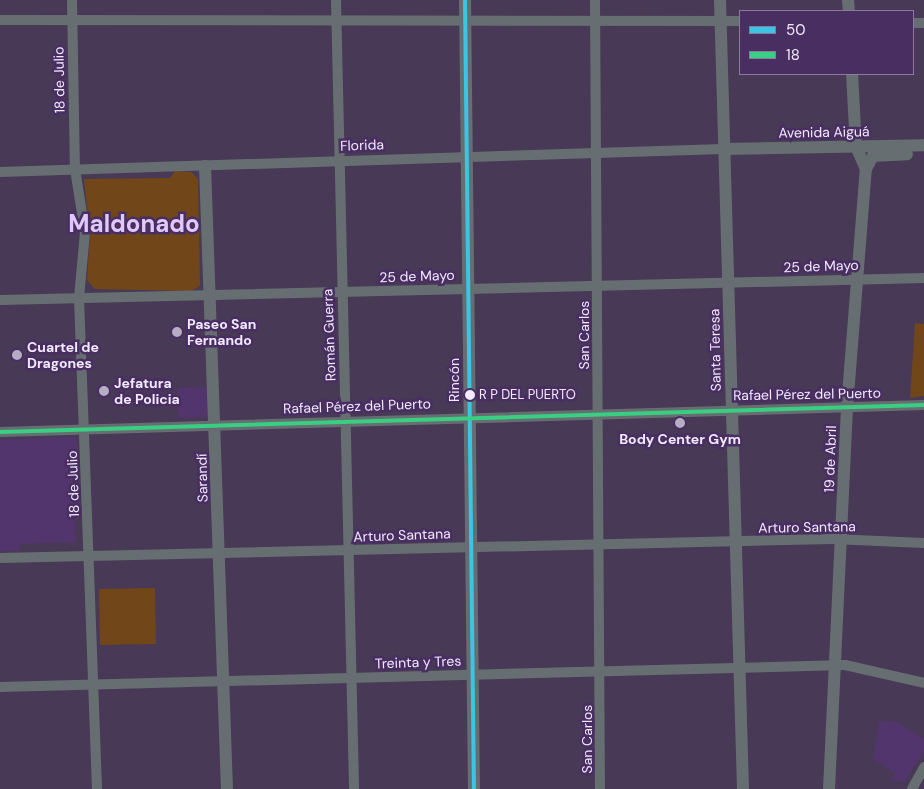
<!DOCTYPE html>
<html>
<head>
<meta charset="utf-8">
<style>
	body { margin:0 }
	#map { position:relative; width:924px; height:789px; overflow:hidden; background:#483a56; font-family:"DM Sans",sans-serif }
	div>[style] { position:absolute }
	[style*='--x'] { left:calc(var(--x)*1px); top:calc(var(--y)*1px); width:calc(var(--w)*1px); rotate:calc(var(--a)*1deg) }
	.built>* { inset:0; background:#52356c }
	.green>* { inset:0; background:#714719 }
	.minor>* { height:10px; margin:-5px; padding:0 5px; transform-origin:5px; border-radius:5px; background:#676e72 }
	.tertiary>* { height:12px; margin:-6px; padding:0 6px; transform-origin:6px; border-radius:6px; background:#676e72 }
	.bus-1>* { height:4px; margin:-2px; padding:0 2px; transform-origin:2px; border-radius:2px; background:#3ac5e4 }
	.bus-2>* { height:4px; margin:-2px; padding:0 2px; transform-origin:2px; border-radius:2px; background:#3ace82 }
	.dots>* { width:14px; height:14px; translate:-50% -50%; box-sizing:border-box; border:2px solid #492e62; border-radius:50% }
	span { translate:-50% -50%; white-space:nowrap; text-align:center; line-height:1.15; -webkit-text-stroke:5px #492e62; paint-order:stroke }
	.bus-label { font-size:13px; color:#f2e9fd }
	.left { translate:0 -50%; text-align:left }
	.street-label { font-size:14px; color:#f2e9fd }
	.poi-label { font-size:14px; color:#f2e9fd; font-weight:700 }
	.town-label { font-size:24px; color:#e0c8fa; font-weight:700 }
	.legend { position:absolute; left:739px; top:10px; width:175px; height:65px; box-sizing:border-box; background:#492e62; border:1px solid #8d79a0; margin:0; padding:6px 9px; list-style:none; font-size:15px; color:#f2e9fd }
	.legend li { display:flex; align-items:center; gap:10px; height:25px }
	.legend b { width:25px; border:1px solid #8d79a0 }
</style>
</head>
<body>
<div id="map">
	<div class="built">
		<div style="clip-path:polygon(208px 387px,209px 417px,178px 418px,177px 388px)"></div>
		<div style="clip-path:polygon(77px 437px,80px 517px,75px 517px,76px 542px,20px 544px,20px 551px,0 551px,0 440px)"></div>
		<div style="clip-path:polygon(895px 721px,924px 739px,924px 751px,904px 782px,890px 780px,895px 773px,873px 759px,879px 722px)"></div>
	</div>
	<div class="green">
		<div style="clip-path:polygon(175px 171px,191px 172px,198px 179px,200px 286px,191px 291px,95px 289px,87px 280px,90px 234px,84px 179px,170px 178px)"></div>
		<div style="clip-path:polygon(915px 323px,924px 324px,924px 396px,910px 398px)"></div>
		<div style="clip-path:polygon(155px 588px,156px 644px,100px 645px,99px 589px)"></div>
	</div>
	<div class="minor">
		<div style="--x:72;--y:0;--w:169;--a:89"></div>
		<div style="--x:75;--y:169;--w:64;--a:81"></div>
		<div style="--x:85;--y:232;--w:66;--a:95.2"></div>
		<div style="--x:79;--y:298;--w:491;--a:87.9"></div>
		<div style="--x:336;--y:0;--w:789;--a:88.69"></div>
		<div style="--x:595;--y:0;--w:789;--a:89.64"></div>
		<div style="--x:0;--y:20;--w:740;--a:0.08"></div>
		<div style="--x:913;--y:23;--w:11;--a:0"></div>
		<div style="--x:0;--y:172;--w:724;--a:-1.82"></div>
		<div style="--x:0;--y:300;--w:924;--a:-1.36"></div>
		<div style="--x:0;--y:432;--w:924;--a:-1.67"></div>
		<div style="--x:0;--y:558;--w:833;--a:-1.31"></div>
		<div style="--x:833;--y:539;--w:91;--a:2.5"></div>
		<div style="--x:0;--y:687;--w:845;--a:-1.49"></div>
		<div style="--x:845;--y:665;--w:81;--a:12.8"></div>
		<div style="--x:912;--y:789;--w:25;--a:-61"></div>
	</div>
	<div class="tertiary">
		<div style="--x:465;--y:0;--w:789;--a:89.35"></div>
		<div style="--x:720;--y:0;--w:789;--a:88.33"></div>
		<div style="--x:848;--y:0;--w:11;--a:85"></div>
		<div style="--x:724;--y:149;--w:200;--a:-1.1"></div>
		<div style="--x:205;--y:166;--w:623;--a:87.98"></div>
		<div style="--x:866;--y:169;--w:15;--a:-62"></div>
		<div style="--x:873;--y:156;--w:34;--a:-3"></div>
		<div style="--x:829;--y:789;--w:381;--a:-87.3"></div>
		<div style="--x:847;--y:408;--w:240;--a:-85.5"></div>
		<div style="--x:866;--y:169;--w:24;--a:-114"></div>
		<div style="--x:856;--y:147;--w:73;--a:-93.1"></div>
	</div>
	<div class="bus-1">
		<div style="--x:465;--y:0;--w:789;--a:89.35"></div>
	</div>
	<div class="bus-2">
		<div style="--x:0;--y:432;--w:924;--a:-1.67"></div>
	</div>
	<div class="dots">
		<div style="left:177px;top:332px;background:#b6acc3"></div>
		<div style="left:17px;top:355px;background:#b6acc3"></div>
		<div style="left:104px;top:391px;background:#b6acc3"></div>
		<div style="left:470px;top:395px;background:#f2e9fd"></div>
		<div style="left:680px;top:423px;background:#b6acc3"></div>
	</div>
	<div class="bus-label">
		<span class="left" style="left:479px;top:395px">R P DEL PUERTO</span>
	</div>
	<div class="street-label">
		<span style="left:59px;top:80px;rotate:-91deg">18 de Julio</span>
		<span style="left:824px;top:132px;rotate:-1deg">Avenida Aiguá</span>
		<span style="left:362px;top:145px;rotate:-2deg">Florida</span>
		<span style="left:821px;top:266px;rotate:-2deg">25 de Mayo</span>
		<span style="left:417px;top:276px;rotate:-2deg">25 de Mayo</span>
		<span style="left:329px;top:335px;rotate:-92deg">Román Guerra</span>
		<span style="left:584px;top:335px;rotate:-90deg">San Carlos</span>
		<span style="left:715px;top:350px;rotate:-91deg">Santa Teresa</span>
		<span style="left:454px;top:380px;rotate:-90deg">Rincón</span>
		<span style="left:807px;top:394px;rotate:-1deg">Rafael Pérez del Puerto</span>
		<span style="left:357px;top:406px;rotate:-2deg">Rafael Pérez del Puerto</span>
		<span style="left:830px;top:459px;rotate:-88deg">19 de Abril</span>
		<span style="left:202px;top:478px;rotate:-91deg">Sarandí</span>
		<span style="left:73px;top:484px;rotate:-92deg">18 de Julio</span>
		<span style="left:807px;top:527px;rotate:-1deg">Arturo Santana</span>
		<span style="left:402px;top:535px;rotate:-2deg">Arturo Santana</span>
		<span style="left:418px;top:662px;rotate:-2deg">Treinta y Tres</span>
		<span style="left:587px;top:739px;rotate:-90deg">San Carlos</span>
	</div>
	<div class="poi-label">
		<span class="left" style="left:187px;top:332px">Paseo San<br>Fernando</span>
		<span class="left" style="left:27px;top:355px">Cuartel de<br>Dragones</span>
		<span class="left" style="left:114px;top:391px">Jefatura<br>de Policia</span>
		<span style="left:680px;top:439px">Body Center Gym</span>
	</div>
	<div class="town-label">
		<span style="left:134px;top:224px">Maldonado</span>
	</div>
	<ul class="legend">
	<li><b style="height:6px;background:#3ac5e4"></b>50</li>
	<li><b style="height:6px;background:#3ace82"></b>18</li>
	</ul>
</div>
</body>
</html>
